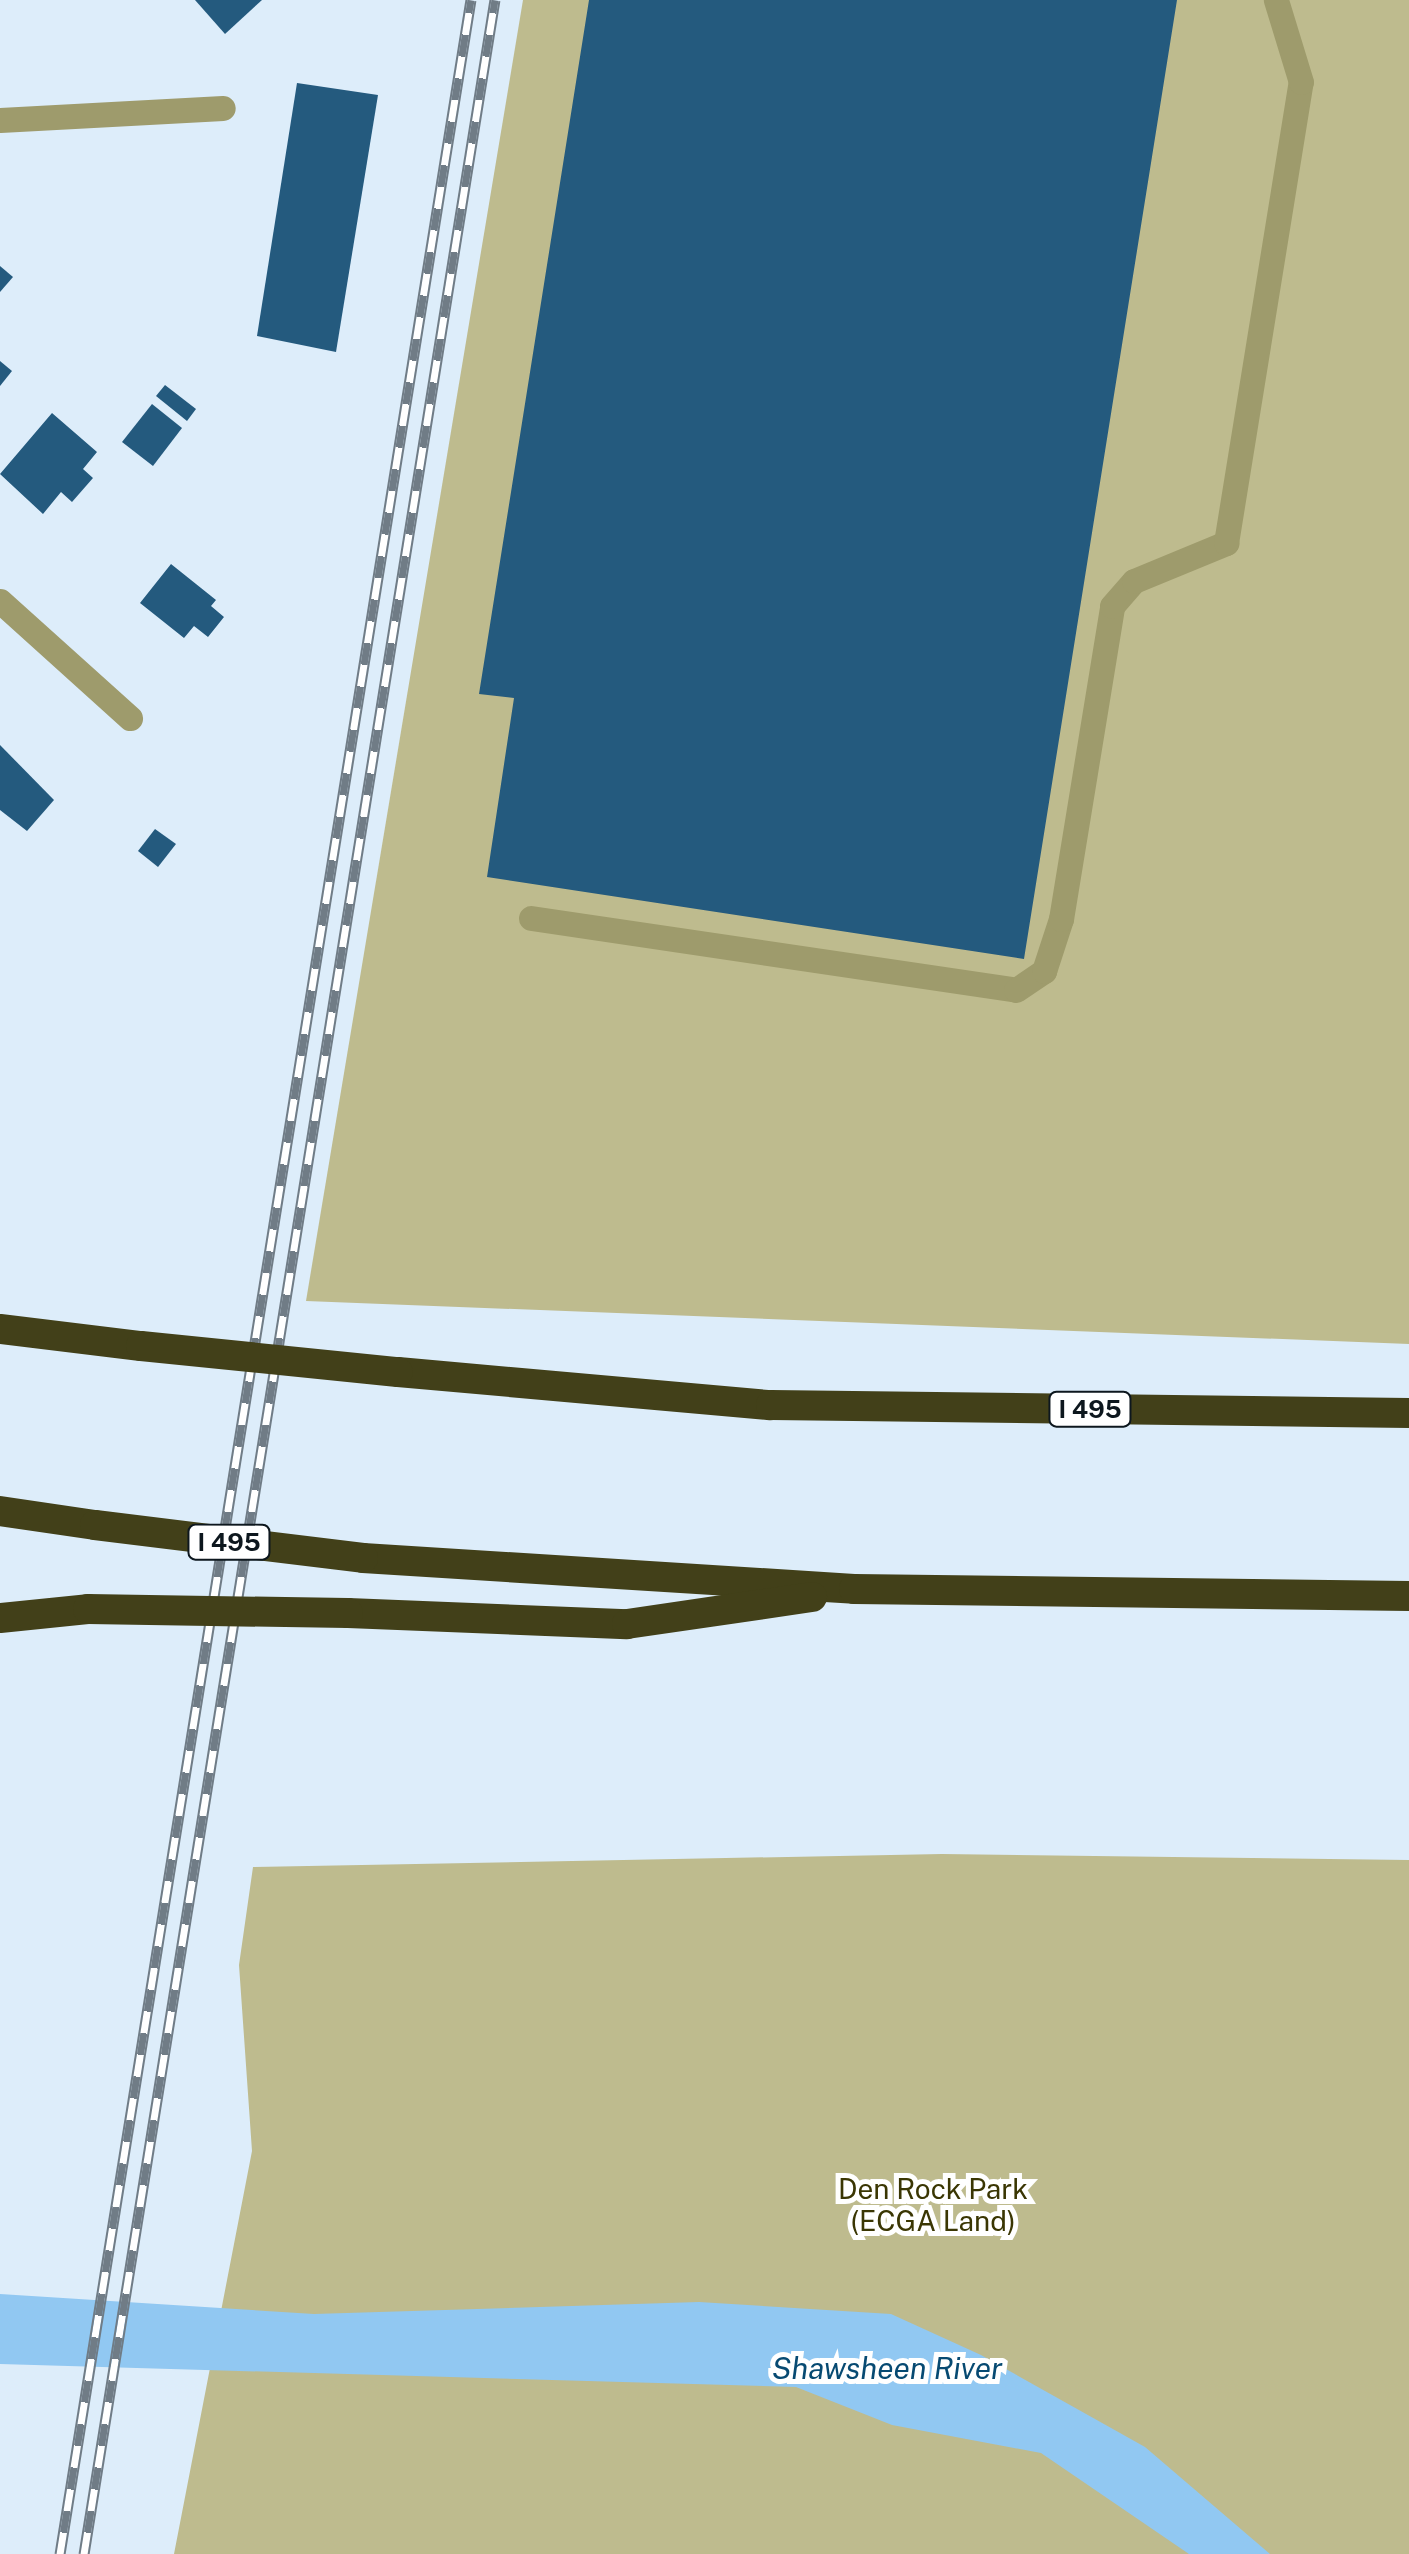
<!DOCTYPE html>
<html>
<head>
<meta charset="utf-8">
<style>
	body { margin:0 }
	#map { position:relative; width:1409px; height:2554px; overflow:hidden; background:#ddedfa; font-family:"Public Sans",sans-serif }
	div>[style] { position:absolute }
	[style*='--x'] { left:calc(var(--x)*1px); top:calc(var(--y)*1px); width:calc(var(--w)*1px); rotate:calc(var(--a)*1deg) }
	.green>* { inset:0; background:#bebb8e }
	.water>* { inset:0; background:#91c8f2 }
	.building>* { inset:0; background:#245a7e }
	.minor>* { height:25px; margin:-12.5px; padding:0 12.5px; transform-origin:12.5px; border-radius:12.5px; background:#9e9b6c }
	.highway>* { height:30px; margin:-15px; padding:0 15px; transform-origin:15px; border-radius:15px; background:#424019 }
	.rail>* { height:11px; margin-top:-5.5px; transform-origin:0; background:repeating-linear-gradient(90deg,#fff 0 22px,#707c86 0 44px); box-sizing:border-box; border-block:2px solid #707c86 }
	.highway-bridge>* { height:30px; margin:-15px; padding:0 15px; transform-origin:15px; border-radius:15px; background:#424019 }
	span { translate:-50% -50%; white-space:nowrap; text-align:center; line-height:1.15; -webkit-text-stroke:10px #fff; paint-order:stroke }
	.shield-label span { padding:2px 8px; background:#fff; border:2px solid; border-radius:8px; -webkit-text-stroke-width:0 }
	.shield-label { font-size:25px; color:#0d171e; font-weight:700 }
	.park-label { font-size:28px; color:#3a3603 }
	.water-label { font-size:30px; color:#074a72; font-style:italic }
</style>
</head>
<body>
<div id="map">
	<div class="green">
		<div style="clip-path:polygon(523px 0,1409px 0,1409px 1344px,306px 1301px)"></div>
		<div style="clip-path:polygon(942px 1854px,1409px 1860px,1409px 2554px,174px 2554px,252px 2151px,239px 1965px,253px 1867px)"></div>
	</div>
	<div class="water">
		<div style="clip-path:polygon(0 2294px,314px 2314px,699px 2302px,891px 2314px,981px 2355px,1145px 2447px,1270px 2554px,1189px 2554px,1041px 2453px,892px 2425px,796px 2387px,0 2364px)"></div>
	</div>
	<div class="building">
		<div style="clip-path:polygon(195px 0,262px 0,225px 34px)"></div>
		<div style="clip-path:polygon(589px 0,1177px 0,1024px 959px,487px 877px,514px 698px,479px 694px)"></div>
		<div style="clip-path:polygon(297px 83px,378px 95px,336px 352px,257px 336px)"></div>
		<div style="clip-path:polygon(0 266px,13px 277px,0 292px)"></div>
		<div style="clip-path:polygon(0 361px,12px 371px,0 386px)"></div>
		<div style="clip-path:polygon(165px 385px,196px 409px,187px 421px,156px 396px)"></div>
		<div style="clip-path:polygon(152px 404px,182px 428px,153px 466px,122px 442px)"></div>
		<div style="clip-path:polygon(52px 413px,97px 452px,83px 469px,93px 478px,72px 502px,61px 492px,43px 514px,0 474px)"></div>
		<div style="clip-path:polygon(171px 564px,216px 600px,211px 606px,224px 617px,208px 637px,194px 626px,184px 638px,140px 603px)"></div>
		<div style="clip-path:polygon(0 745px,54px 800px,27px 831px,0 810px)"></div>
		<div style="clip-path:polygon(155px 829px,176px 844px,158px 867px,138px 851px)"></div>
	</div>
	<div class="minor">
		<div style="--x:0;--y:120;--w:223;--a:-3.1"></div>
		<div style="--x:0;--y:601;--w:175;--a:42"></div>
		<div style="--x:531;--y:918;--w:490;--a:8.4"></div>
		<div style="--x:1016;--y:990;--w:34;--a:-34"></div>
		<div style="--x:1044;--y:971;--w:55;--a:-71.9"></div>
		<div style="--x:1061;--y:919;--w:317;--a:-80.7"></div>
		<div style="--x:1112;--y:606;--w:33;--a:-49"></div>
		<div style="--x:1134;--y:581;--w:100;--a:-22.4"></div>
		<div style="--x:1226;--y:543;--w:467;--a:-80.8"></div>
		<div style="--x:1301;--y:82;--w:86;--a:-107"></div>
	</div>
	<div class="highway">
		<div style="--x:0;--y:1329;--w:142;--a:6.9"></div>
		<div style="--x:398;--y:1372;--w:374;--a:5.1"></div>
		<div style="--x:771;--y:1405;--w:638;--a:0.72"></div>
		<div style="--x:0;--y:1511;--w:96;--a:8.4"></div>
		<div style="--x:363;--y:1558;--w:492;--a:3.6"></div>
		<div style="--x:854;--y:1589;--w:555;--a:0.72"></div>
		<div style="--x:348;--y:1613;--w:279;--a:2.3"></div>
		<div style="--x:627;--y:1624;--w:187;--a:-8.3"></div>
		<div style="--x:0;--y:1618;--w:88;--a:-5.8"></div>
	</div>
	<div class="rail">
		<div style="--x:60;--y:2554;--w:2587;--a:-80.86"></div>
		<div style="--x:84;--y:2554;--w:2587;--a:-80.86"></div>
	</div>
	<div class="highway-bridge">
		<div style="--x:141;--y:1346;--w:258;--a:5.8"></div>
		<div style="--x:95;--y:1525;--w:270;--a:7"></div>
		<div style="--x:88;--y:1609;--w:260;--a:0.9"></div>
	</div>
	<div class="shield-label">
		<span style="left:1090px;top:1409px">I 495</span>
		<span style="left:229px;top:1542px">I 495</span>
	</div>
	<div class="park-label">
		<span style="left:933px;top:2205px">Den Rock Park<br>(ECGA Land)</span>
	</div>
	<div class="water-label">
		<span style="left:887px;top:2368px">Shawsheen River</span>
	</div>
</div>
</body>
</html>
